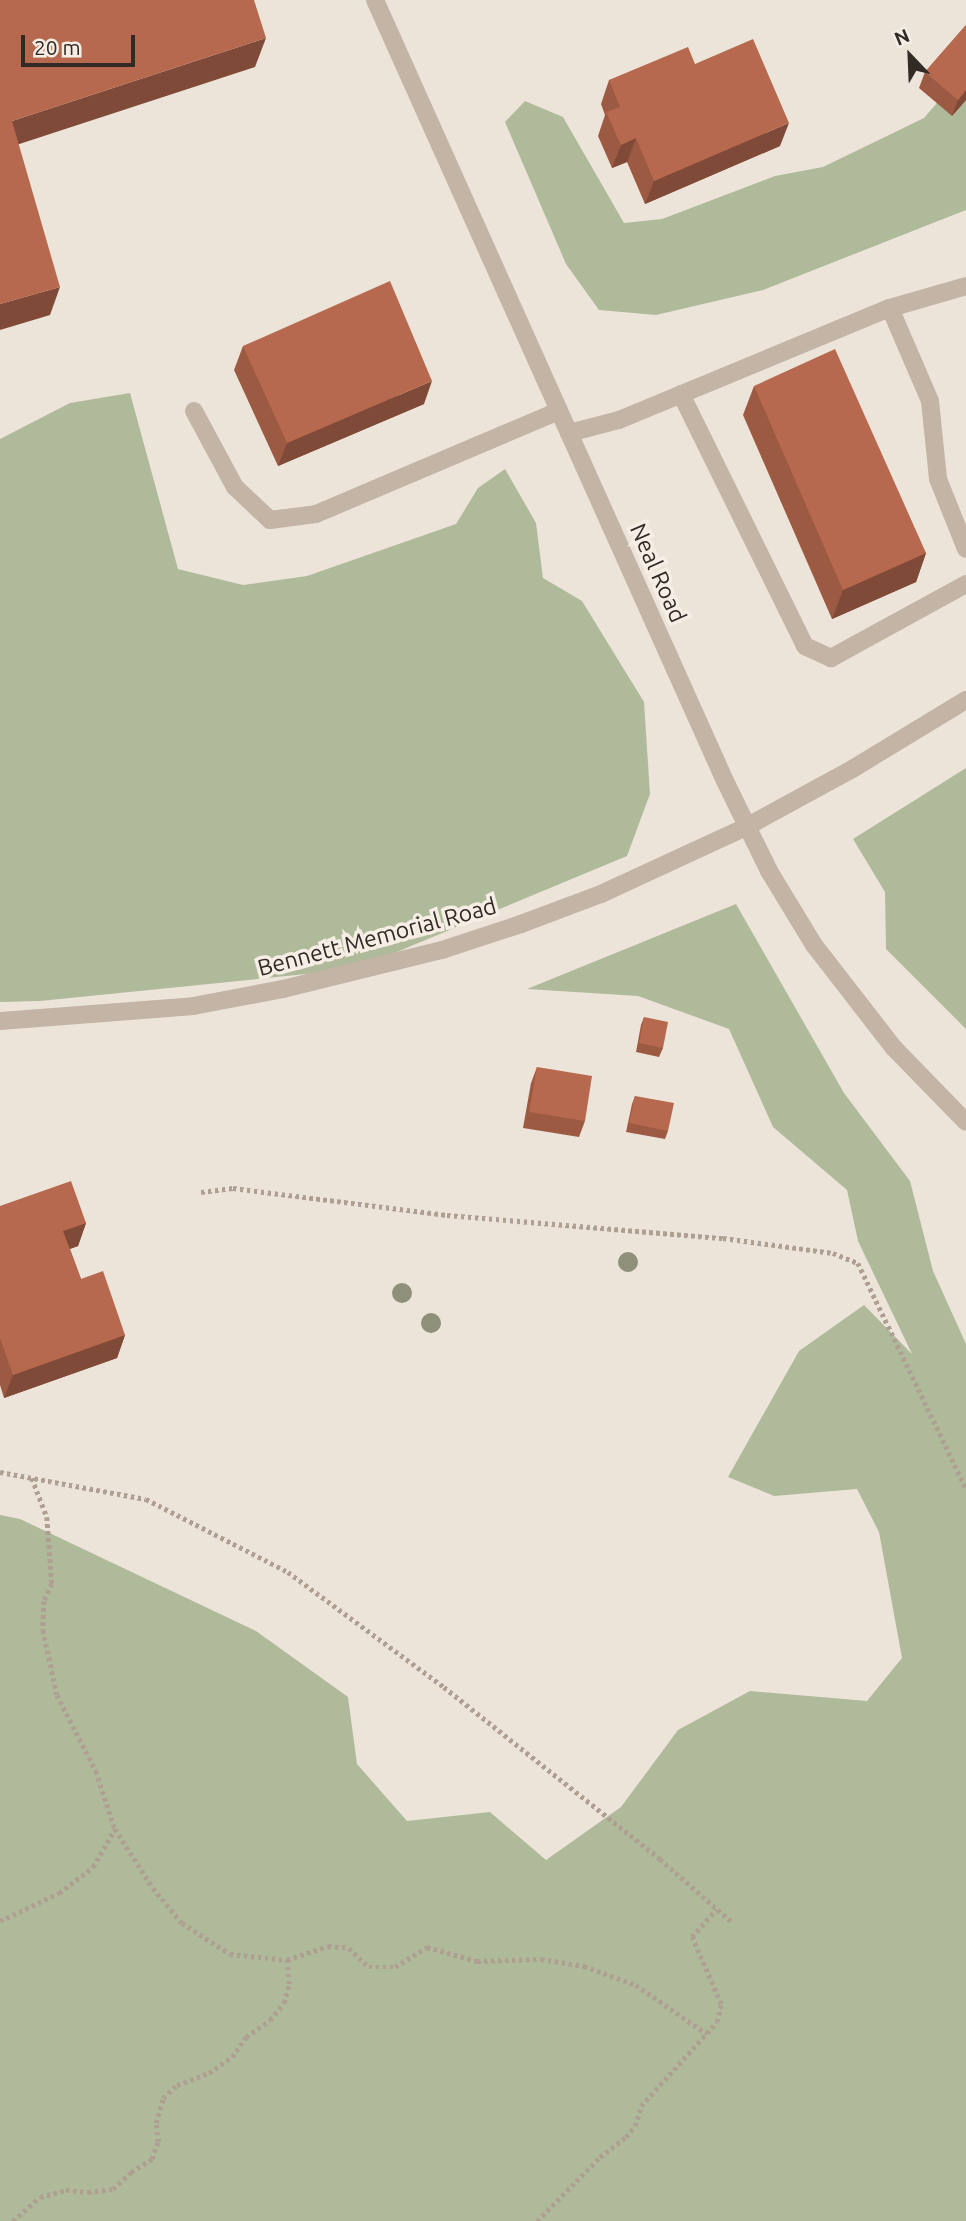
<!DOCTYPE html>
<html>
<head>
<meta charset="utf-8">
<style>
	body { margin:0 }
	#map { position:relative; width:966px; height:2221px; overflow:hidden; background:#ede4d9; font-family:Ubuntu,sans-serif }
	div>[style] { position:absolute }
	[style*='--x'] { left:calc(var(--x)*1px); top:calc(var(--y)*1px); width:calc(var(--w)*1px); rotate:calc(var(--a)*1deg) }
	.green>* { inset:0; background:#afba9b }
	.path>* { height:4.5px; margin-top:-2.25px; transform-origin:0; background:repeating-linear-gradient(90deg,#af9f91 0 3.5px,transparent 0 7px) }
	.minor>* { height:18px; margin:-9px; padding:0 9px; transform-origin:9px; border-radius:9px; background:#c3b4a6 }
	.trees>* { width:20px; height:20px; margin:-10px; border-radius:50%; background:#8e907a }
	.wall>* { inset:0; background:#9d5a43 }
	.shaded-wall>* { inset:0; background:#7f4a37 }
	.building>* { inset:0; background:#b6694e }
	span { translate:-50% -50%; white-space:nowrap; text-align:center; line-height:1.15; -webkit-text-stroke:7px #f6eee4; paint-order:stroke }
	.street-label { font-size:23px; color:#312a26 }
	.north { position:absolute; left:875px; top:21px; width:70px; height:70px; -webkit-text-stroke:5px #f6eee4; paint-order:stroke; rotate:337deg; font-size:19px; font-weight:700; line-height:28px; text-align:center; color:#312a26 }
	.north::after { content:''; display:block; margin:auto; width:24px; height:32px; background:#312a26; clip-path:polygon(50% 0,100% 100%,50% 72%,0 100%) }
	.scale { position:absolute; left:21px; top:35px; width:114px; height:32px; box-sizing:border-box; border:4px solid #312a26; border-top:0; padding-left:9px; font-size:21px; line-height:24px; white-space:nowrap; color:#312a26; -webkit-text-stroke:5px #f6eee4; paint-order:stroke }
</style>
</head>
<body>
<div id="map">
	<div class="green">
		<div style="clip-path:polygon(966px 69px,966px 210px,763px 290px,656px 315px,599px 310px,566px 264px,505px 122px,525px 101px,563px 117px,624px 223px,662px 219px,775px 176px,823px 167px,924px 118px)"></div>
		<div style="clip-path:polygon(130px 393px,178px 569px,243px 585px,307px 576px,456px 524px,478px 488px,505px 469px,536px 523px,543px 578px,582px 601px,644px 702px,650px 794px,627px 856px,356px 969px,40px 1001px,0 1002px,0 439px,70px 403px)"></div>
		<div style="clip-path:polygon(966px 768px,966px 1029px,886px 949px,885px 892px,853px 839px)"></div>
		<div style="clip-path:polygon(736px 904px,844px 1093px,910px 1181px,933px 1271px,966px 1344px,966px 2221px,0 2221px,0 1515px,20px 1519px,256px 1631px,348px 1697px,357px 1764px,407px 1821px,490px 1812px,546px 1860px,621px 1807px,678px 1730px,750px 1691px,867px 1701px,902px 1658px,879px 1532px,857px 1489px,774px 1496px,728px 1477px,799px 1351px,864px 1305px,912px 1354px,858px 1241px,847px 1190px,773px 1127px,729px 1029px,638px 996px,527px 989px)"></div>
	</div>
	<div class="path">
		<div style="--x:201;--y:1192;--w:32;--a:-7"></div>
		<div style="--x:233;--y:1188;--w:216;--a:7.2"></div>
		<div style="--x:447;--y:1215;--w:277;--a:4.8"></div>
		<div style="--x:723;--y:1238;--w:111;--a:7.8"></div>
		<div style="--x:833;--y:1253;--w:27;--a:22"></div>
		<div style="--x:858;--y:1263;--w:250;--a:64.4"></div>
		<div style="--x:0;--y:1472;--w:148;--a:10.5"></div>
		<div style="--x:146;--y:1499;--w:160;--a:27.2"></div>
		<div style="--x:288;--y:1572;--w:194;--a:36.4"></div>
		<div style="--x:444;--y:1687;--w:276;--a:38.5"></div>
		<div style="--x:660;--y:1859;--w:97;--a:41.2"></div>
		<div style="--x:32;--y:1478;--w:42;--a:69"></div>
		<div style="--x:47;--y:1517;--w:67;--a:85.7"></div>
		<div style="--x:52;--y:1584;--w:19;--a:115"></div>
		<div style="--x:44;--y:1601;--w:29;--a:92"></div>
		<div style="--x:43;--y:1630;--w:66;--a:77.8"></div>
		<div style="--x:57;--y:1695;--w:85;--a:62.8"></div>
		<div style="--x:96;--y:1771;--w:61;--a:71.9"></div>
		<div style="--x:115;--y:1829;--w:70;--a:57.2"></div>
		<div style="--x:153;--y:1888;--w:45;--a:50.4"></div>
		<div style="--x:182;--y:1923;--w:57;--a:32.9"></div>
		<div style="--x:230;--y:1954;--w:57;--a:6"></div>
		<div style="--x:287;--y:1960;--w:43;--a:-18.9"></div>
		<div style="--x:328;--y:1946;--w:21;--a:5"></div>
		<div style="--x:349;--y:1948;--w:28;--a:44"></div>
		<div style="--x:369;--y:1967;--w:26;--a:0"></div>
		<div style="--x:395;--y:1967;--w:38;--a:-32"></div>
		<div style="--x:427;--y:1947;--w:52;--a:15.6"></div>
		<div style="--x:477;--y:1961;--w:64;--a:-1.8"></div>
		<div style="--x:541;--y:1959;--w:44;--a:9.2"></div>
		<div style="--x:584;--y:1966;--w:55;--a:20.1"></div>
		<div style="--x:636;--y:1985;--w:86;--a:34.6"></div>
		<div style="--x:0;--y:1921;--w:65;--a:-25.4"></div>
		<div style="--x:59;--y:1893;--w:43;--a:-37.4"></div>
		<div style="--x:93;--y:1867;--w:44;--a:-59.9"></div>
		<div style="--x:13;--y:2221;--w:36;--a:-42"></div>
		<div style="--x:40;--y:2197;--w:27;--a:-15"></div>
		<div style="--x:66;--y:2190;--w:22;--a:5"></div>
		<div style="--x:88;--y:2192;--w:25;--a:-7"></div>
		<div style="--x:113;--y:2189;--w:25;--a:-43"></div>
		<div style="--x:131;--y:2172;--w:25;--a:-32"></div>
		<div style="--x:152;--y:2159;--w:18;--a:-71"></div>
		<div style="--x:158;--y:2142;--w:19;--a:-96"></div>
		<div style="--x:156;--y:2123;--w:26;--a:-74"></div>
		<div style="--x:163;--y:2098;--w:19;--a:-43"></div>
		<div style="--x:177;--y:2085;--w:34;--a:-21"></div>
		<div style="--x:209;--y:2073;--w:28;--a:-35"></div>
		<div style="--x:232;--y:2057;--w:24;--a:-55"></div>
		<div style="--x:246;--y:2037;--w:29;--a:-35"></div>
		<div style="--x:270;--y:2020;--w:22;--a:-51"></div>
		<div style="--x:284;--y:2003;--w:20;--a:-75"></div>
		<div style="--x:289;--y:1984;--w:24;--a:-95"></div>
		<div style="--x:537;--y:2221;--w:90;--a:-45.5"></div>
		<div style="--x:600;--y:2157;--w:33;--a:-38"></div>
		<div style="--x:626;--y:2137;--w:14;--a:-51"></div>
		<div style="--x:635;--y:2126;--w:21;--a:-73"></div>
		<div style="--x:641;--y:2106;--w:113;--a:-47.9"></div>
		<div style="--x:717;--y:2022;--w:18;--a:-77"></div>
		<div style="--x:721;--y:2004;--w:73;--a:-113.4"></div>
		<div style="--x:692;--y:1937;--w:37;--a:-49"></div>
	</div>
	<div class="minor">
		<div style="--x:375;--y:0;--w:856;--a:65.86"></div>
		<div style="--x:725;--y:781;--w:100;--a:63.9"></div>
		<div style="--x:769;--y:871;--w:87;--a:58.7"></div>
		<div style="--x:814;--y:945;--w:130;--a:52.2"></div>
		<div style="--x:894;--y:1048;--w:103;--a:45.8"></div>
		<div style="--x:890;--y:308;--w:79;--a:-16.1"></div>
		<div style="--x:681;--y:394;--w:281;--a:63.8"></div>
		<div style="--x:805;--y:646;--w:29;--a:25"></div>
		<div style="--x:831;--y:658;--w:154;--a:-28.7"></div>
		<div style="--x:194;--y:411;--w:86;--a:61.7"></div>
		<div style="--x:235;--y:487;--w:48;--a:43.3"></div>
		<div style="--x:270;--y:520;--w:46;--a:-7.4"></div>
		<div style="--x:316;--y:514;--w:264;--a:-23"></div>
		<div style="--x:569;--y:433;--w:52;--a:-14.6"></div>
		<div style="--x:619;--y:420;--w:293;--a:-22.5"></div>
		<div style="--x:890;--y:308;--w:101;--a:66.7"></div>
		<div style="--x:930;--y:401;--w:78;--a:84.1"></div>
		<div style="--x:938;--y:479;--w:75;--a:68.2"></div>
		<div style="--x:0;--y:1021;--w:194;--a:-4.4"></div>
		<div style="--x:193;--y:1006;--w:92;--a:-10.7"></div>
		<div style="--x:283;--y:989;--w:164;--a:-13.8"></div>
		<div style="--x:442;--y:950;--w:83;--a:-18.2"></div>
		<div style="--x:521;--y:924;--w:85;--a:-20.6"></div>
		<div style="--x:601;--y:894;--w:160;--a:-24.8"></div>
		<div style="--x:746;--y:827;--w:123;--a:-28.6"></div>
		<div style="--x:854;--y:768;--w:131;--a:-31.3"></div>
	</div>
	<div class="trees">
		<div style="left:628px;top:1262px"></div>
		<div style="left:402px;top:1293px"></div>
		<div style="left:431px;top:1323px"></div>
	</div>
	<div class="wall">
		<div style="clip-path:polygon(966px 25px,966px 100px,952px 116px,919px 88px,925px 72px)"></div>
		<div style="clip-path:polygon(695px 64px,780px 146px,645px 204px,627px 162px,612px 168px,598px 136px,605px 115px,601px 104px,609px 80px)"></div>
		<div style="clip-path:polygon(243px 346px,424px 404px,278px 466px,234px 370px)"></div>
		<div style="clip-path:polygon(754px 386px,926px 553px,916px 582px,832px 619px,743px 415px)"></div>
		<div style="clip-path:polygon(644px 1017px,663px 1048px,659px 1057px,636px 1052px,641px 1025px)"></div>
		<div style="clip-path:polygon(537px 1067px,585px 1121px,579px 1137px,523px 1128px,531px 1083px)"></div>
		<div style="clip-path:polygon(635px 1096px,668px 1131px,665px 1139px,626px 1132px,632px 1104px)"></div>
		<div style="clip-path:polygon(0 1206px,86px 1223px,78px 1246px,70px 1249px,81px 1279px,125px 1335px,117px 1358px,4px 1398px,0 1385px)"></div>
	</div>
	<div class="shaded-wall">
		<div style="clip-path:polygon(266px 38px,255px 67px,1px 150px,12px 121px)"></div>
		<div style="clip-path:polygon(966px 90px,966px 100px,952px 116px,958px 100px)"></div>
		<div style="clip-path:polygon(789px 123px,780px 146px,645px 204px,654px 181px)"></div>
		<div style="clip-path:polygon(636px 138px,627px 162px,612px 168px,621px 145px)"></div>
		<div style="clip-path:polygon(60px 287px,50px 315px,0 330px,0 304px)"></div>
		<div style="clip-path:polygon(432px 381px,424px 404px,278px 466px,287px 443px)"></div>
		<div style="clip-path:polygon(926px 553px,916px 582px,832px 619px,843px 590px)"></div>
		<div style="clip-path:polygon(86px 1223px,78px 1246px,55px 1254px,63px 1231px)"></div>
		<div style="clip-path:polygon(125px 1335px,117px 1358px,4px 1398px,13px 1375px)"></div>
	</div>
	<div class="building">
		<div style="clip-path:polygon(0 0,254px 0,266px 38px,12px 121px,60px 287px,0 304px)"></div>
		<div style="clip-path:polygon(966px 25px,966px 90px,958px 100px,925px 72px)"></div>
		<div style="clip-path:polygon(753px 39px,789px 123px,654px 181px,636px 138px,621px 145px,606px 112px,620px 107px,609px 80px,688px 47px,695px 64px)"></div>
		<div style="clip-path:polygon(390px 281px,432px 381px,287px 443px,243px 346px)"></div>
		<div style="clip-path:polygon(835px 349px,926px 553px,843px 590px,754px 386px)"></div>
		<div style="clip-path:polygon(644px 1017px,668px 1022px,663px 1048px,639px 1043px)"></div>
		<div style="clip-path:polygon(537px 1067px,592px 1076px,585px 1121px,529px 1112px)"></div>
		<div style="clip-path:polygon(635px 1096px,674px 1103px,668px 1131px,629px 1123px)"></div>
		<div style="clip-path:polygon(71px 1181px,86px 1223px,63px 1231px,81px 1279px,103px 1271px,125px 1335px,13px 1375px,0 1338px,0 1206px)"></div>
	</div>
	<div class="street-label">
		<span style="left:658px;top:573px;rotate:66deg">Neal Road</span>
		<span style="left:377px;top:937px;rotate:-15deg">Bennett Memorial Road</span>
	</div>
	<div class="north">N</div>
	<div class="scale">20 m</div>
</div>
</body>
</html>
